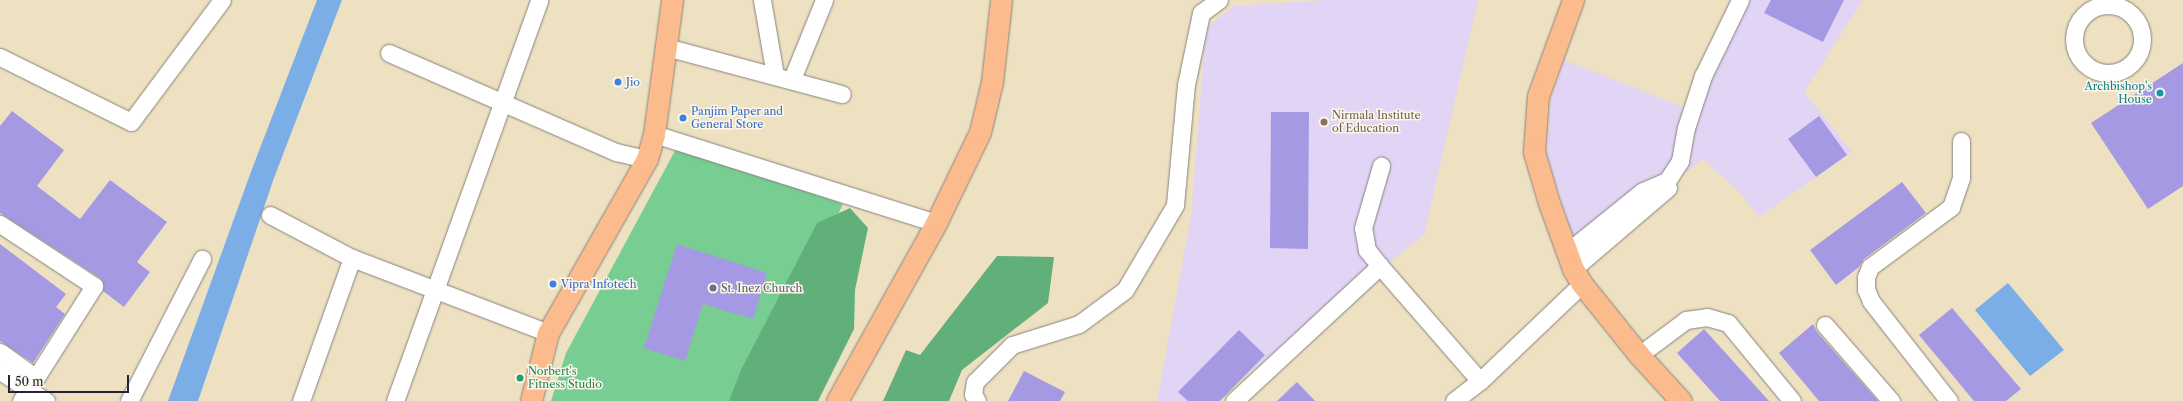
<!DOCTYPE html>
<html>
<head>
<meta charset="utf-8">
<style>
	body { margin:0 }
	#map { position:relative; width:2183px; height:401px; overflow:hidden; background:#eee1c1; font-family:"Libre Caslon Text",serif }
	div>[style] { position:absolute }
	[style*='--x'] { left:calc(var(--x)*1px); top:calc(var(--y)*1px); width:calc(var(--w)*1px); rotate:calc(var(--a)*1deg) }
	.built>* { inset:0; background:#e1d4f4 }
	.green>* { inset:0; background:#77cd92 }
	.forest>* { inset:0; background:#61b07c }
	.water>* { inset:0; background:#7bade7 }
	.building>* { inset:0; background:#a699e4 }
	.roads { filter:drop-shadow(0 0 1px #88827e) drop-shadow(0 0 1px #88827e) }
	.minor>* { height:17px; margin:-8.5px; padding:0 8.5px; transform-origin:8.5px; border-radius:8.5px; background:#fff }
	.minor>.ring { margin:-8.5px; padding:0; box-sizing:content-box; background:none; border:17px solid #fff; border-radius:50% }
	.major>* { height:21px; margin:-10.5px; padding:0 10.5px; transform-origin:10.5px; border-radius:10.5px; background:#fbbb8d }
	.dots>* { width:11px; height:11px; translate:-50% -50%; box-sizing:border-box; border:2px solid #fbf7ec; border-radius:50% }
	span { translate:-50% -50%; white-space:nowrap; text-align:center; line-height:1.15; -webkit-text-stroke:3px #fbf7ec; paint-order:stroke }
	.shop-label { font-size:11px; color:#366cbe }
	.left { translate:0 -50%; text-align:left }
	.culture-label { font-size:11px; color:#0d838f }
	.right { translate:-100% -50%; text-align:right }
	.education-label { font-size:11px; color:#785e54 }
	.worship-label { font-size:11px; color:#5b616d }
	.leisure-label { font-size:11px; color:#27864d }
	.scale { position:absolute; left:8px; top:375px; width:121px; height:18px; box-sizing:border-box; border:2px solid #22223b; border-top:0; padding-left:5px; font-size:12px; line-height:14px; white-space:nowrap; color:#22223b; -webkit-text-stroke:3px #fbf7ec; paint-order:stroke }
</style>
</head>
<body>
<div id="map">
	<div class="built">
		<div style="clip-path:polygon(1328px 0,1478px 0,1424px 235px,1213px 401px,1157px 401px,1191px 216px,1206px 28px,1234px 6px)"></div>
		<div style="clip-path:polygon(1747px 0,1863px 0,1804px 92px,1852px 152px,1759px 217px,1740px 193px,1703px 159px,1583px 251px,1573px 236px,1547px 154px,1551px 100px,1564px 60px,1693px 111px)"></div>
	</div>
	<div class="green">
		<div style="clip-path:polygon(677px 147px,843px 204px,747px 401px,551px 401px,566px 353px)"></div>
	</div>
	<div class="forest">
		<div style="clip-path:polygon(850px 208px,868px 228px,855px 290px,854px 329px,818px 401px,729px 401px,741px 370px,817px 223px)"></div>
		<div style="clip-path:polygon(997px 256px,1054px 257px,1048px 303px,962px 370px,949px 401px,883px 401px,906px 350px,920px 355px)"></div>
	</div>
	<div class="water">
		<div style="clip-path:polygon(317px 0,342px 0,274px 178px,198px 401px,168px 401px,252px 169px)"></div>
		<div style="clip-path:polygon(2008px 283px,2064px 350px,2030px 376px,1975px 310px)"></div>
	</div>
	<div class="building">
		<div style="clip-path:polygon(1771px 0,1844px 0,1823px 42px,1764px 13px)"></div>
		<div style="clip-path:polygon(2183px 63px,2183px 186px,2148px 209px,2091px 123px)"></div>
		<div style="clip-path:polygon(12px 111px,64px 150px,37px 186px,80px 219px,110px 180px,167px 222px,137px 262px,150px 272px,124px 307px,103px 291px,103px 282px,100px 278px,0 213px,0 126px)"></div>
		<div style="clip-path:polygon(1271px 112px,1309px 112px,1308px 249px,1270px 248px)"></div>
		<div style="clip-path:polygon(1819px 116px,1847px 155px,1816px 177px,1788px 139px)"></div>
		<div style="clip-path:polygon(1902px 182px,1926px 213px,1864px 259px,1859px 267px,1836px 285px,1810px 250px)"></div>
		<div style="clip-path:polygon(0 244px,66px 294px,56px 307px,65px 314px,33px 363px,0 341px)"></div>
		<div style="clip-path:polygon(677px 244px,767px 273px,753px 319px,703px 304px,685px 361px,644px 348px)"></div>
		<div style="clip-path:polygon(1952px 308px,2021px 389px,2006px 401px,1974px 401px,1919px 335px)"></div>
		<div style="clip-path:polygon(1813px 324px,1817px 332px,1878px 401px,1819px 401px,1779px 353px)"></div>
		<div style="clip-path:polygon(1704px 329px,1769px 401px,1720px 401px,1677px 353px)"></div>
		<div style="clip-path:polygon(1239px 330px,1265px 355px,1220px 401px,1188px 401px,1178px 392px)"></div>
		<div style="clip-path:polygon(1024px 371px,1065px 392px,1060px 401px,1008px 401px)"></div>
		<div style="clip-path:polygon(1297px 382px,1315px 401px,1277px 401px)"></div>
	</div>
	<div class="roads">
		<div class="minor">
			<div style="--x:762;--y:0;--w:76;--a:80.2"></div>
			<div class="ring" style="left:2074px;top:5px;width:51px;height:51px"></div>
			<div style="--x:666;--y:47;--w:182;--a:15"></div>
			<div style="--x:389;--y:53;--w:248;--a:23.6"></div>
			<div style="--x:616;--y:152;--w:32;--a:13"></div>
			<div style="--x:0;--y:57;--w:146;--a:26.4"></div>
			<div style="--x:131;--y:122;--w:152;--a:-53.3"></div>
			<div style="--x:792;--y:79;--w:85;--a:-67.9"></div>
			<div style="--x:654;--y:134;--w:296;--a:17.5"></div>
			<div style="--x:270;--y:215;--w:93;--a:27.7"></div>
			<div style="--x:352;--y:258;--w:210;--a:20.9"></div>
			<div style="--x:0;--y:224;--w:113;--a:33.4"></div>
			<div style="--x:94;--y:286;--w:136;--a:122.4"></div>
			<div style="--x:1567;--y:252;--w:97;--a:-38.8"></div>
			<div style="--x:1643;--y:191;--w:26;--a:-23"></div>
			<div style="--x:1667;--y:181;--w:24;--a:-57"></div>
			<div style="--x:1680;--y:161;--w:34;--a:-80"></div>
			<div style="--x:1686;--y:128;--w:55;--a:-71.9"></div>
			<div style="--x:1703;--y:76;--w:85;--a:-64"></div>
			<div style="--x:1380;--y:266;--w:21;--a:-129"></div>
			<div style="--x:1367;--y:250;--w:22;--a:-100"></div>
			<div style="--x:1363;--y:228;--w:65;--a:-73.8"></div>
			<div style="--x:1573;--y:269;--w:125;--a:-40.5"></div>
			<div style="--x:1825;--y:325;--w:101;--a:49"></div>
			<div style="--x:0;--y:352;--w:44;--a:35.8"></div>
			<div style="--x:1639;--y:355;--w:59;--a:-36.7"></div>
			<div style="--x:1686;--y:320;--w:21;--a:-8"></div>
			<div style="--x:1707;--y:317;--w:22;--a:16"></div>
			<div style="--x:1728;--y:323;--w:101;--a:50.6"></div>
			<div style="--x:0;--y:371;--w:55;--a:33.1"></div>
			<div style="--x:129;--y:401;--w:160;--a:-62.8"></div>
			<div style="--x:301;--y:401;--w:152;--a:-70.4"></div>
			<div style="--x:395;--y:401;--w:426;--a:-70.2"></div>
			<div style="--x:977;--y:401;--w:8;--a:-120"></div>
			<div style="--x:973;--y:394;--w:12;--a:-81"></div>
			<div style="--x:975;--y:382;--w:52;--a:-45"></div>
			<div style="--x:1012;--y:345;--w:70;--a:-17.4"></div>
			<div style="--x:1079;--y:324;--w:57;--a:-36.5"></div>
			<div style="--x:1125;--y:290;--w:99;--a:-59.5"></div>
			<div style="--x:1175;--y:205;--w:121;--a:-84.8"></div>
			<div style="--x:1186;--y:85;--w:74;--a:-78.2"></div>
			<div style="--x:1201;--y:13;--w:22;--a:-36"></div>
			<div style="--x:1234;--y:401;--w:199;--a:-42.8"></div>
			<div style="--x:1380;--y:266;--w:152;--a:49"></div>
			<div style="--x:1454;--y:401;--w:33;--a:-38"></div>
			<div style="--x:1480;--y:381;--w:141;--a:-43.6"></div>
			<div style="--x:1949;--y:401;--w:127;--a:-128"></div>
			<div style="--x:1871;--y:301;--w:13;--a:-113"></div>
			<div style="--x:1866;--y:289;--w:12;--a:-90"></div>
			<div style="--x:1866;--y:277;--w:11;--a:-68"></div>
			<div style="--x:1870;--y:267;--w:101;--a:-36.5"></div>
			<div style="--x:1951;--y:207;--w:31;--a:-71"></div>
			<div style="--x:1961;--y:178;--w:37;--a:-90"></div>
		</div>
		<div class="major">
			<div style="--x:1573;--y:0;--w:102;--a:110"></div>
			<div style="--x:1538;--y:96;--w:56;--a:94.1"></div>
			<div style="--x:1534;--y:152;--w:53;--a:73.6"></div>
			<div style="--x:1549;--y:203;--w:70;--a:70"></div>
			<div style="--x:1573;--y:269;--w:17;--a:59"></div>
			<div style="--x:1582;--y:284;--w:91;--a:51.2"></div>
			<div style="--x:1639;--y:355;--w:62;--a:47.6"></div>
			<div style="--x:531;--y:401;--w:70;--a:-76"></div>
			<div style="--x:548;--y:333;--w:200;--a:-60.4"></div>
			<div style="--x:647;--y:159;--w:26;--a:-74"></div>
			<div style="--x:654;--y:134;--w:135;--a:-82.3"></div>
			<div style="--x:837;--y:401;--w:204;--a:-60.9"></div>
			<div style="--x:936;--y:223;--w:101;--a:-64.2"></div>
			<div style="--x:980;--y:132;--w:51;--a:-76.5"></div>
			<div style="--x:992;--y:82;--w:82;--a:-83.7"></div>
		</div>
	</div>
	<div class="dots">
		<div style="left:618px;top:82px;background:#3f7fe0"></div>
		<div style="left:2160px;top:93px;background:#0f9aa8"></div>
		<div style="left:683px;top:118px;background:#3f7fe0"></div>
		<div style="left:1324px;top:122px;background:#8d6e63"></div>
		<div style="left:553px;top:284px;background:#3f7fe0"></div>
		<div style="left:713px;top:288px;background:#6b7280"></div>
		<div style="left:520px;top:378px;background:#2e9e5b"></div>
	</div>
	<div class="shop-label">
		<span class="left" style="left:626px;top:82px">Jio</span>
		<span class="left" style="left:691px;top:118px">Panjim Paper and<br>General Store</span>
		<span class="left" style="left:561px;top:284px">Vipra Infotech</span>
	</div>
	<div class="culture-label">
		<span class="right" style="left:2152px;top:93px">Archbishop's<br>House</span>
	</div>
	<div class="education-label">
		<span class="left" style="left:1332px;top:122px">Nirmala Institute<br>of Education</span>
	</div>
	<div class="worship-label">
		<span class="left" style="left:721px;top:288px">St. Inez Church</span>
	</div>
	<div class="leisure-label">
		<span class="left" style="left:528px;top:378px">Norbert's<br>Fitness Studio</span>
	</div>
	<div class="scale">50 m</div>
</div>
</body>
</html>
